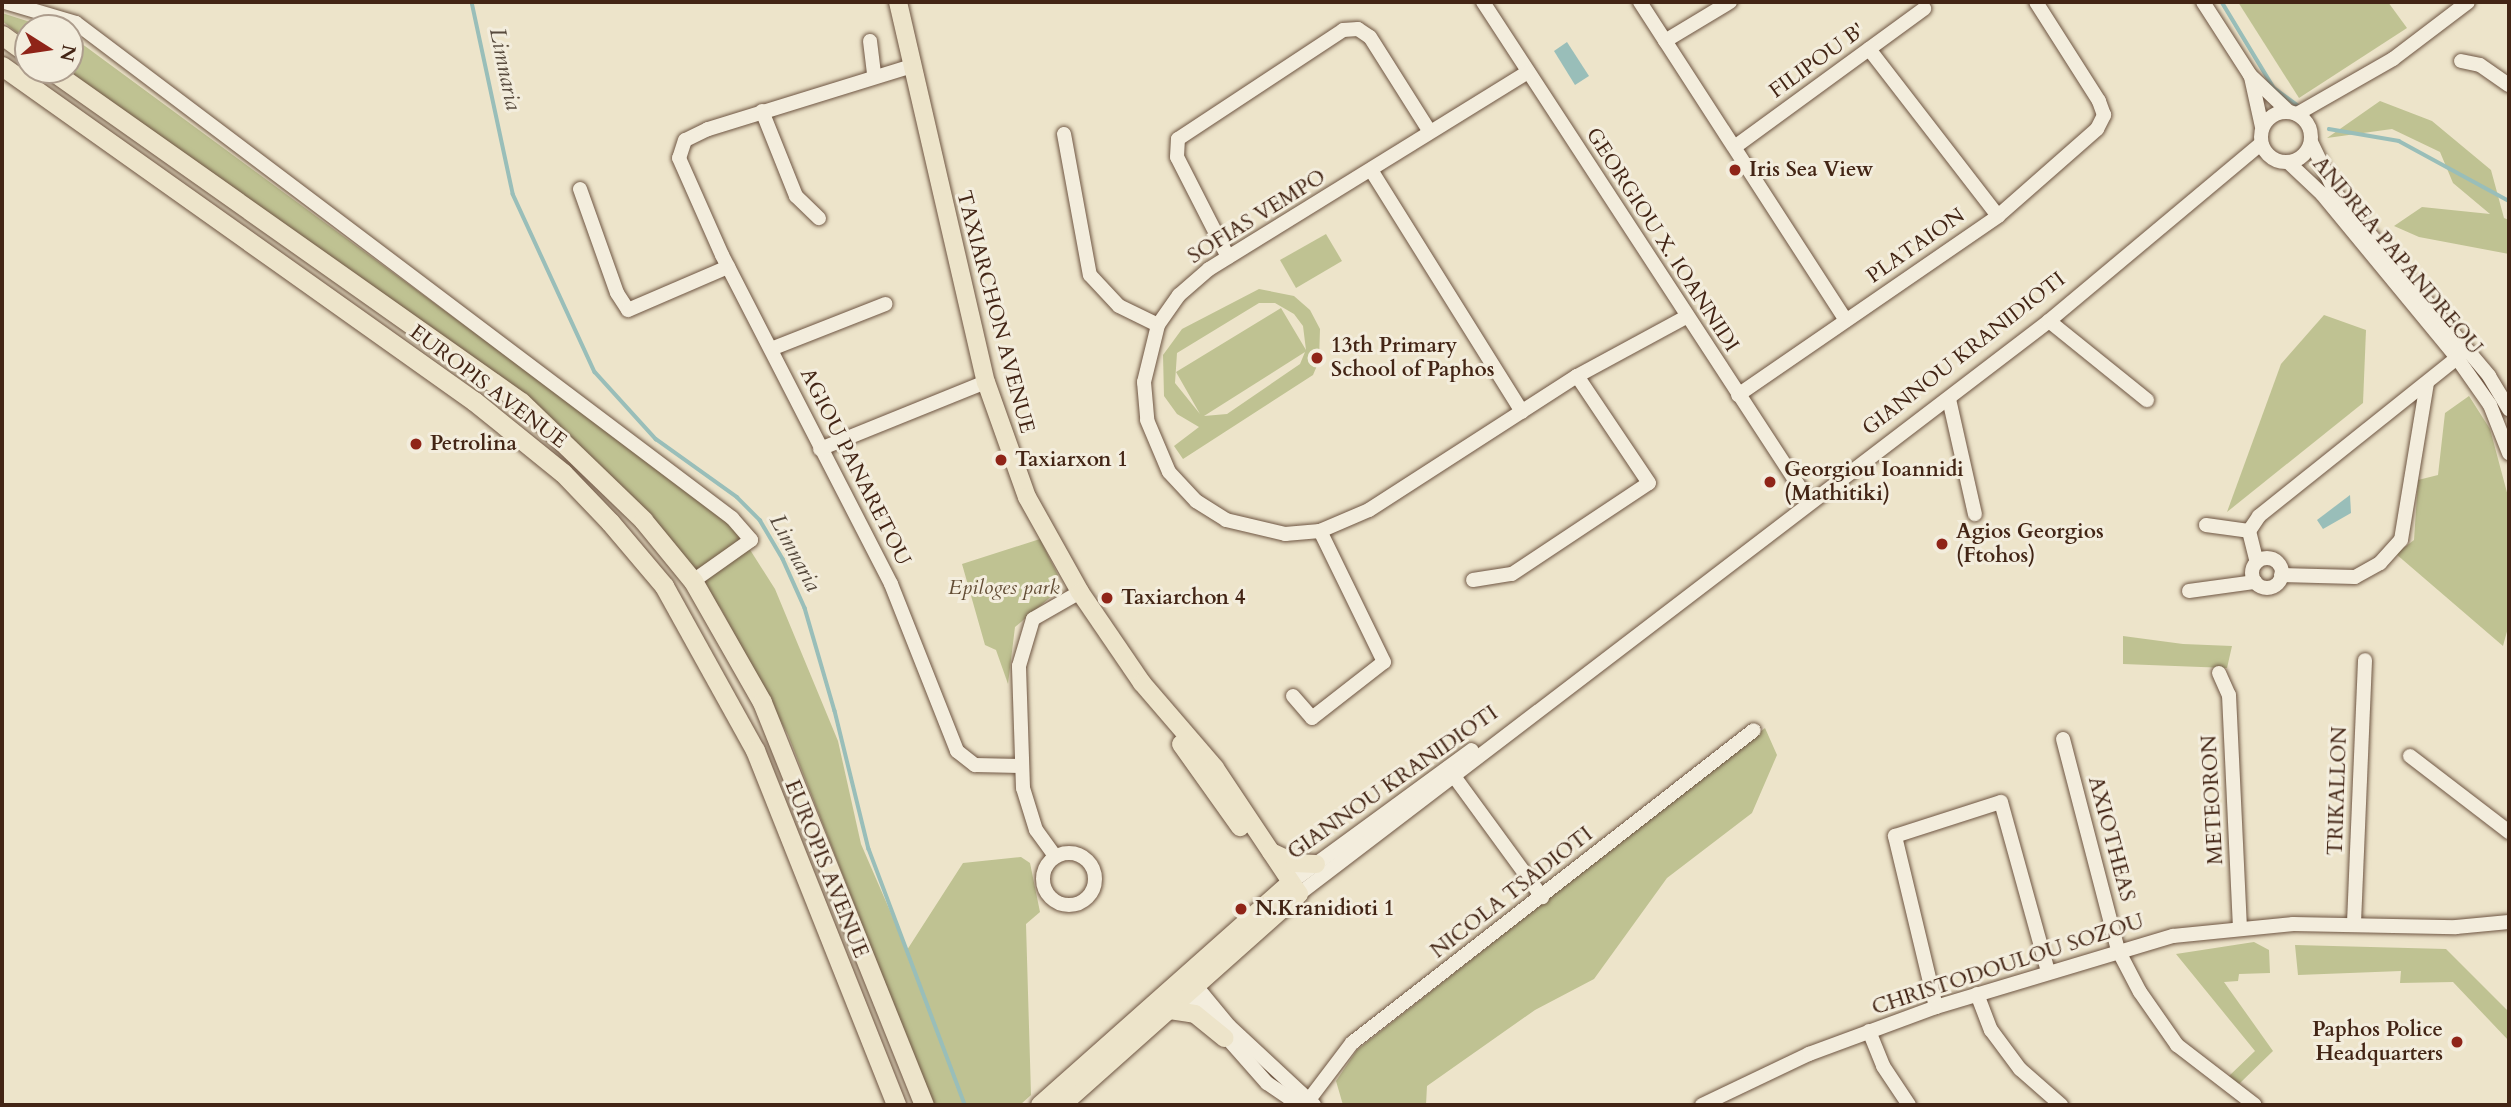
<!DOCTYPE html>
<html>
<head>
<meta charset="utf-8">
<style>
	body { margin:0 }
	#map { position:relative; width:2511px; height:1107px; overflow:hidden; background:#ede4ca; font-family:Cardo,serif }
	div>[style] { position:absolute }
	[style*='--x'] { left:calc(var(--x)*1px); top:calc(var(--y)*1px); width:calc(var(--w)*1px); rotate:calc(var(--a)*1deg) }
	.green>* { inset:0; background:#bfc292 }
	.water>* { inset:0; background:#99beb9 }
	.stream>* { height:3.5px; margin:-1.75px; padding:0 1.75px; transform-origin:1.75px; border-radius:1.75px; background:#99beb9 }
	.roads { filter:drop-shadow(0 0 2px #6e5542) drop-shadow(0 0 2px #6e5542) }
	.minor>* { height:14px; margin:-7px; padding:0 7px; transform-origin:7px; border-radius:7px; background:#f3eddd }
	.minor>.ring { margin:-7px; padding:0; box-sizing:content-box; background:none; border:14px solid #f3eddd; border-radius:50% }
	.major>* { height:18px; margin:-9px; padding:0 9px; transform-origin:9px; border-radius:9px; background:#ede4ca }
	.highway>* { height:19px; margin:-9.5px; padding:0 9.5px; transform-origin:9.5px; border-radius:9.5px; background:#ede4ca }
	.dots>* { width:19px; height:19px; translate:-50% -50%; box-sizing:border-box; border:4px solid #f3eddd; border-radius:50% }
	span { translate:-50% -50%; white-space:nowrap; text-align:center; line-height:1.15; -webkit-text-stroke:6px #f3eddd; paint-order:stroke }
	.street-label { font-size:21px; color:#432515 }
	.poi-label { font-size:21px; color:#432515; font-weight:700 }
	.left { translate:0 -50%; text-align:left }
	.right { translate:-100% -50%; text-align:right }
	.park-label { font-size:21px; color:#624c34; font-style:italic }
	.water-label { font-size:23px; color:#584b3e; font-style:italic }
	.frame { position:absolute; inset:0; border:4px solid #432515; pointer-events:none }
	.north { position:absolute; left:14px; top:14px; width:70px; height:70px; box-sizing:border-box; background:#f3eddd; border:2px solid #ad9d8d; border-radius:50%; rotate:102deg; font-size:19px; font-weight:700; line-height:28px; text-align:center; color:#432515 }
	.north::after { content:''; display:block; margin:auto; width:24px; height:32px; background:#8f2418; clip-path:polygon(50% 0,100% 100%,50% 72%,0 100%) }
</style>
</head>
<body>
<div id="map">
	<div class="green">
		<div style="clip-path:polygon(2238px 2px,2388px 2px,2407px 28px,2299px 98px)"></div>
		<div style="clip-path:polygon(2px 13px,49px 28px,28px 28px,28px 41px,2px 21px)"></div>
		<div style="clip-path:polygon(70px 35px,733px 523px,775px 589px,838px 741px,861px 844px,907px 950px,963px 863px,1021px 857px,1030px 863px,1040px 912px,1026px 924px,1031px 1095px,1020px 1105px,933px 1105px,788px 735px,721px 609px,681px 559px,558px 429px,68px 70px)"></div>
		<div style="clip-path:polygon(2380px 101px,2432px 121px,2491px 170px,2504px 218px,2509px 220px,2509px 254px,2419px 237px,2394px 226px,2422px 207px,2490px 214px,2453px 183px,2440px 152px,2392px 129px,2327px 138px)"></div>
		<div style="clip-path:polygon(1326px 234px,1342px 261px,1296px 288px,1280px 260px)"></div>
		<div style="clip-path:polygon(evenodd,1259px 289px,1294px 296px,1310px 310px,1320px 329px,1319px 361px,1313px 375px,1183px 459px,1174px 446px,1199px 427px,1177px 414px,1164px 396px,1163px 355px,1182px 329px,1259px 289px,1259px 303px,1275px 303px,1294px 314px,1303px 326px,1306px 350px,1281px 308px,1176px 372px,1200px 414px,1175px 383px,1177px 353px,1259px 303px,1259px 289px,1305px 352px,1300px 364px,1227px 414px,1204px 416px,1305px 352px)"></div>
		<div style="clip-path:polygon(2324px 315px,2366px 330px,2363px 403px,2227px 512px,2281px 364px)"></div>
		<div style="clip-path:polygon(2469px 396px,2490px 429px,2509px 500px,2509px 624px,2503px 646px,2396px 554px,2414px 540px,2418px 480px,2438px 475px,2445px 413px)"></div>
		<div style="clip-path:polygon(1040px 539px,1058px 575px,1054px 594px,1015px 627px,1008px 684px,996px 650px,985px 645px,962px 564px)"></div>
		<div style="clip-path:polygon(2123px 636px,2183px 644px,2232px 646px,2227px 668px,2123px 664px)"></div>
		<div style="clip-path:polygon(1765px 728px,1777px 755px,1752px 813px,1667px 878px,1594px 979px,1535px 1010px,1427px 1086px,1426px 1105px,1343px 1105px,1336px 1081px,1357px 1050px)"></div>
		<div style="clip-path:polygon(2254px 942px,2269px 950px,2270px 973px,2239px 974px,2238px 981px,2224px 982px,2273px 1051px,2239px 1084px,2229px 1076px,2255px 1051px,2176px 954px)"></div>
		<div style="clip-path:polygon(2295px 945px,2446px 949px,2509px 1012px,2509px 1041px,2453px 982px,2400px 983px,2401px 971px,2298px 975px)"></div>
	</div>
	<div class="water">
		<div style="clip-path:polygon(1567px 42px,1589px 76px,1575px 85px,1554px 51px)"></div>
		<div style="clip-path:polygon(2350px 495px,2351px 513px,2323px 529px,2317px 520px)"></div>
	</div>
	<div class="stream">
		<div style="--x:472;--y:2;--w:196;--a:77.9"></div>
		<div style="--x:513;--y:194;--w:196;--a:65.3"></div>
		<div style="--x:595;--y:372;--w:91;--a:47.7"></div>
		<div style="--x:656;--y:439;--w:100;--a:35.6"></div>
		<div style="--x:737;--y:497;--w:33;--a:45"></div>
		<div style="--x:760;--y:520;--w:45;--a:59.5"></div>
		<div style="--x:783;--y:559;--w:54;--a:65.8"></div>
		<div style="--x:805;--y:608;--w:107;--a:73.8"></div>
		<div style="--x:835;--y:711;--w:142;--a:76.2"></div>
		<div style="--x:869;--y:849;--w:273;--a:69.4"></div>
		<div style="--x:2222;--y:2;--w:100;--a:58.8"></div>
		<div style="--x:2274;--y:88;--w:32;--a:36"></div>
		<div style="--x:2329;--y:129;--w:71;--a:9.7"></div>
		<div style="--x:2399;--y:141;--w:125;--a:28.6"></div>
	</div>
	<div class="roads">
		<div class="minor">
			<div style="--x:5;--y:2;--w:74;--a:16.5"></div>
			<div style="--x:76;--y:23;--w:822;--a:37.04"></div>
			<div style="--x:732;--y:518;--w:29;--a:49"></div>
			<div style="--x:751;--y:540;--w:71;--a:144.7"></div>
			<div style="--x:1483;--y:2;--w:595;--a:56.87"></div>
			<div style="--x:1640;--y:2;--w:379;--a:57.1"></div>
			<div style="--x:2203;--y:2;--w:87;--a:57.2"></div>
			<div style="--x:2250;--y:75;--w:52;--a:43.5"></div>
			<div style="--x:870;--y:41;--w:35;--a:83"></div>
			<div style="--x:1665;--y:41;--w:76;--a:-31"></div>
			<div style="--x:1869;--y:49;--w:211;--a:52.3"></div>
			<div style="--x:2461;--y:61;--w:19;--a:12"></div>
			<div style="--x:2480;--y:65;--w:35;--a:35"></div>
			<div style="--x:912;--y:66;--w:214;--a:162.8"></div>
			<div style="--x:708;--y:129;--w:25;--a:154"></div>
			<div style="--x:685;--y:140;--w:19;--a:108"></div>
			<div style="--x:679;--y:158;--w:106;--a:66.1"></div>
			<div style="--x:722;--y:255;--w:370;--a:62.8"></div>
			<div style="--x:891;--y:584;--w:180;--a:68.4"></div>
			<div style="--x:957;--y:751;--w:23;--a:38"></div>
			<div style="--x:975;--y:765;--w:45;--a:1.3"></div>
			<div style="--x:1528;--y:72;--w:375;--a:148.3"></div>
			<div style="--x:1209;--y:269;--w:40;--a:139"></div>
			<div style="--x:1179;--y:295;--w:37;--a:125"></div>
			<div style="--x:1158;--y:325;--w:59;--a:103.8"></div>
			<div style="--x:1144;--y:382;--w:38;--a:85"></div>
			<div style="--x:1147;--y:420;--w:56;--a:67.1"></div>
			<div style="--x:1169;--y:472;--w:40;--a:47"></div>
			<div style="--x:1196;--y:501;--w:36;--a:32"></div>
			<div style="--x:1226;--y:520;--w:61;--a:13.3"></div>
			<div style="--x:1285;--y:534;--w:35;--a:-5"></div>
			<div style="--x:1320;--y:531;--w:53;--a:-23.2"></div>
			<div style="--x:1369;--y:510;--w:247;--a:-32.8"></div>
			<div style="--x:1577;--y:376;--w:124;--a:-28.4"></div>
			<div style="--x:2251;--y:77;--w:51;--a:77.6"></div>
			<div style="--x:762;--y:111;--w:92;--a:68.2"></div>
			<div style="--x:796;--y:196;--w:32;--a:44"></div>
			<div class="ring" style="left:2261px;top:112px;width:36px;height:36px"></div>
			<div style="--x:2297;--y:114;--w:111;--a:-29.8"></div>
			<div style="--x:2393;--y:59;--w:94;--a:-37.2"></div>
			<div style="--x:1064;--y:134;--w:143;--a:79.6"></div>
			<div style="--x:1090;--y:275;--w:42;--a:46.9"></div>
			<div style="--x:1119;--y:306;--w:43;--a:26"></div>
			<div style="--x:2311;--y:142;--w:58;--a:64.3"></div>
			<div style="--x:2336;--y:194;--w:238;--a:49.9"></div>
			<div style="--x:2489;--y:376;--w:39;--a:59"></div>
			<div style="--x:1736;--y:146;--w:233;--a:-36.1"></div>
			<div style="--x:2288;--y:162;--w:47;--a:43.3"></div>
			<div style="--x:2322;--y:194;--w:212;--a:50.5"></div>
			<div style="--x:2457;--y:358;--w:57;--a:54.9"></div>
			<div style="--x:2490;--y:405;--w:52;--a:68.4"></div>
			<div style="--x:1371;--y:170;--w:285;--a:58"></div>
			<div style="--x:580;--y:189;--w:110;--a:70.4"></div>
			<div style="--x:617;--y:293;--w:20;--a:57"></div>
			<div style="--x:628;--y:310;--w:109;--a:-23.3"></div>
			<div style="--x:1228;--y:257;--w:112;--a:-117"></div>
			<div style="--x:1177;--y:157;--w:18;--a:-87"></div>
			<div style="--x:1178;--y:139;--w:198;--a:-33.4"></div>
			<div style="--x:1343;--y:30;--w:15;--a:-4"></div>
			<div style="--x:1358;--y:29;--w:14;--a:34"></div>
			<div style="--x:1370;--y:37;--w:112;--a:57.7"></div>
			<div style="--x:2049;--y:321;--w:126;--a:38.9"></div>
			<div style="--x:771;--y:349;--w:123;--a:-21.5"></div>
			<div style="--x:1738;--y:395;--w:316;--a:-34.5"></div>
			<div style="--x:1998;--y:216;--w:132;--a:-41.3"></div>
			<div style="--x:2097;--y:129;--w:16;--a:-63"></div>
			<div style="--x:2104;--y:115;--w:15;--a:-110"></div>
			<div style="--x:2099;--y:101;--w:117;--a:-122.5"></div>
			<div style="--x:1949;--y:399;--w:118;--a:77.3"></div>
			<div style="--x:820;--y:449;--w:179;--a:-22"></div>
			<div style="--x:2206;--y:525;--w:43;--a:7.9"></div>
			<div style="--x:2249;--y:531;--w:18;--a:-56"></div>
			<div style="--x:2259;--y:516;--w:261;--a:-38.6"></div>
			<div style="--x:2249;--y:531;--w:32;--a:76"></div>
			<div class="ring" style="left:2252px;top:558px;width:16px;height:16px"></div>
			<div style="--x:2281;--y:575;--w:74;--a:1.5"></div>
			<div style="--x:2355;--y:577;--w:29;--a:-29"></div>
			<div style="--x:2380;--y:563;--w:31;--a:-48"></div>
			<div style="--x:2401;--y:540;--w:159;--a:-80.6"></div>
			<div style="--x:1473;--y:580;--w:39;--a:-9"></div>
			<div style="--x:1512;--y:574;--w:164;--a:-33.6"></div>
			<div style="--x:1649;--y:483;--w:129;--a:-123.9"></div>
			<div style="--x:2189;--y:591;--w:67;--a:-7.8"></div>
			<div style="--x:2219;--y:673;--w:24;--a:66"></div>
			<div style="--x:2229;--y:695;--w:233;--a:87.3"></div>
			<div style="--x:1293;--y:696;--w:29;--a:49"></div>
			<div style="--x:1312;--y:718;--w:91;--a:-37.9"></div>
			<div style="--x:1384;--y:662;--w:146;--a:-116"></div>
			<div style="--x:2063;--y:739;--w:218;--a:75.4"></div>
			<div style="--x:2118;--y:950;--w:47;--a:62.4"></div>
			<div style="--x:2140;--y:992;--w:65;--a:55.1"></div>
			<div style="--x:2177;--y:1045;--w:98;--a:37.6"></div>
			<div style="--x:2410;--y:756;--w:125;--a:37.5"></div>
			<div style="--x:1448;--y:768;--w:160;--a:53.9"></div>
			<div class="ring" style="left:1043px;top:853px;width:38px;height:38px"></div>
			<div style="--x:1055;--y:856;--w:32;--a:-126"></div>
			<div style="--x:1036;--y:830;--w:44;--a:-107.2"></div>
			<div style="--x:1023;--y:788;--w:122;--a:-91.9"></div>
			<div style="--x:1019;--y:666;--w:49;--a:-73.4"></div>
			<div style="--x:1033;--y:619;--w:54;--a:-29.9"></div>
			<div style="--x:1290;--y:883;--w:225;--a:-36.2"></div>
			<div style="--x:1299;--y:894;--w:944;--a:-37.38"></div>
			<div style="--x:2049;--y:321;--w:276;--a:-39.9"></div>
			<div style="--x:2354;--y:923;--w:263;--a:-87.6"></div>
			<div style="--x:1191;--y:980;--w:60;--a:50.4"></div>
			<div style="--x:1229;--y:1026;--w:116;--a:42.9"></div>
			<div style="--x:1185;--y:990;--w:124;--a:48.6"></div>
			<div style="--x:1267;--y:1083;--w:27;--a:34"></div>
			<div style="--x:1289;--y:1098;--w:19;--a:9"></div>
			<div style="--x:1977;--y:994;--w:39;--a:69"></div>
			<div style="--x:1991;--y:1030;--w:49;--a:53.4"></div>
			<div style="--x:2020;--y:1069;--w:55;--a:41.3"></div>
			<div style="--x:1936;--y:1007;--w:176;--a:-103.5"></div>
			<div style="--x:1895;--y:836;--w:111;--a:-17.8"></div>
			<div style="--x:2001;--y:802;--w:175;--a:74.5"></div>
			<div style="--x:1869;--y:1031;--w:38;--a:68"></div>
			<div style="--x:1883;--y:1066;--w:47;--a:56.3"></div>
			<div style="--x:1308;--y:1101;--w:73;--a:-52.8"></div>
			<div style="--x:1352;--y:1043;--w:509;--a:-37.9"></div>
			<div style="--x:1702;--y:1105;--w:119;--a:-25.5"></div>
			<div style="--x:1809;--y:1054;--w:135;--a:-20.3"></div>
			<div style="--x:1936;--y:1007;--w:247;--a:-16.7"></div>
			<div style="--x:2173;--y:936;--w:121;--a:-5.7"></div>
			<div style="--x:2293;--y:924;--w:163;--a:1.1"></div>
			<div style="--x:2456;--y:927;--w:53;--a:-5.4"></div>
		</div>
		<div class="major">
			<div style="--x:898;--y:2;--w:390;--a:77"></div>
			<div style="--x:986;--y:382;--w:122;--a:70.4"></div>
			<div style="--x:1027;--y:497;--w:109;--a:60.8"></div>
			<div style="--x:1080;--y:592;--w:110;--a:55.7"></div>
			<div style="--x:1142;--y:683;--w:112;--a:49.3"></div>
			<div style="--x:1215;--y:768;--w:151;--a:56.3"></div>
			<div style="--x:1299;--y:894;--w:317;--a:138.3"></div>
			<div style="--x:1181;--y:744;--w:102;--a:54.6"></div>
			<div style="--x:1271;--y:852;--w:26;--a:25"></div>
			<div style="--x:1295;--y:863;--w:21;--a:3"></div>
			<div style="--x:1170;--y:1010;--w:25;--a:9"></div>
			<div style="--x:1195;--y:1014;--w:38;--a:39"></div>
			<div style="--x:1040;--y:1105;--w:334;--a:-41.6"></div>
		</div>
		<div class="highway">
			<div style="--x:2;--y:35;--w:32;--a:36"></div>
			<div style="--x:2;--y:66;--w:579;--a:35.37"></div>
			<div style="--x:474;--y:401;--w:114;--a:39"></div>
			<div style="--x:563;--y:473;--w:68;--a:46.2"></div>
			<div style="--x:610;--y:522;--w:84;--a:49.8"></div>
			<div style="--x:664;--y:586;--w:188;--a:61"></div>
			<div style="--x:755;--y:750;--w:382;--a:68.3"></div>
			<div style="--x:51;--y:70;--w:575;--a:35.24"></div>
			<div style="--x:521;--y:402;--w:170;--a:44"></div>
			<div style="--x:643;--y:520;--w:79;--a:50.7"></div>
			<div style="--x:693;--y:581;--w:139;--a:60.3"></div>
			<div style="--x:762;--y:702;--w:434;--a:68.1"></div>
		</div>
	</div>
	<div class="dots">
		<div style="left:1735px;top:170px;background:#8f2418"></div>
		<div style="left:1317px;top:358px;background:#8f2418"></div>
		<div style="left:416px;top:444px;background:#8f2418"></div>
		<div style="left:1001px;top:460px;background:#8f2418"></div>
		<div style="left:1770px;top:482px;background:#8f2418"></div>
		<div style="left:1942px;top:544px;background:#8f2418"></div>
		<div style="left:1107px;top:598px;background:#8f2418"></div>
		<div style="left:1241px;top:909px;background:#8f2418"></div>
		<div style="left:2457px;top:1042px;background:#8f2418"></div>
	</div>
	<div class="street-label">
		<span style="left:1817px;top:61px;rotate:-36deg">FILIPOU B'</span>
		<span style="left:1257px;top:217px;rotate:-32deg">SOFIAS VEMPO</span>
		<span style="left:1662px;top:240px;rotate:57deg">GEORGIOU X. IOANNIDI</span>
		<span style="left:1916px;top:246px;rotate:-35deg">PLATAION</span>
		<span style="left:2397px;top:256px;rotate:50deg">ANDREA PAPANDREOU</span>
		<span style="left:995px;top:312px;rotate:75deg">TAXIARCHON AVENUE</span>
		<span style="left:1964px;top:354px;rotate:-38deg">GIANNOU KRANIDIOTI</span>
		<span style="left:488px;top:387px;rotate:37deg">EUROPIS AVENUE</span>
		<span style="left:855px;top:467px;rotate:63deg">AGIOU PANARETOU</span>
		<span style="left:1393px;top:783px;rotate:-35deg">GIANNOU KRANIDIOTI</span>
		<span style="left:2338px;top:791px;rotate:-88deg">TRIKALLON</span>
		<span style="left:2213px;top:800px;rotate:-93deg">METEORON</span>
		<span style="left:2111px;top:839px;rotate:75deg">AXIOTHEAS</span>
		<span style="left:826px;top:869px;rotate:68deg">EUROPIS AVENUE</span>
		<span style="left:1512px;top:893px;rotate:-38deg">NICOLA TSADIOTI</span>
		<span style="left:2008px;top:965px;rotate:-18deg">CHRISTODOULOU SOZOU</span>
	</div>
	<div class="poi-label">
		<span class="left" style="left:1749px;top:170px">Iris Sea View</span>
		<span class="left" style="left:1331px;top:358px">13th Primary<br>School of Paphos</span>
		<span class="left" style="left:430px;top:444px">Petrolina</span>
		<span class="left" style="left:1015px;top:460px">Taxiarxon 1</span>
		<span class="left" style="left:1784px;top:482px">Georgiou Ioannidi<br>(Mathitiki)</span>
		<span class="left" style="left:1956px;top:544px">Agios Georgios<br>(Ftohos)</span>
		<span class="left" style="left:1121px;top:598px">Taxiarchon 4</span>
		<span class="left" style="left:1255px;top:909px">N.Kranidioti 1</span>
		<span class="right" style="left:2443px;top:1042px">Paphos Police<br>Headquarters</span>
	</div>
	<div class="park-label">
		<span style="left:1004px;top:588px">Epiloges park</span>
	</div>
	<div class="water-label">
		<span style="left:505px;top:69px;rotate:78deg">Limnaria</span>
		<span style="left:795px;top:553px;rotate:62deg">Limnaria</span>
	</div>
	<div class="frame"></div>
	<div class="north">N</div>
</div>
</body>
</html>
